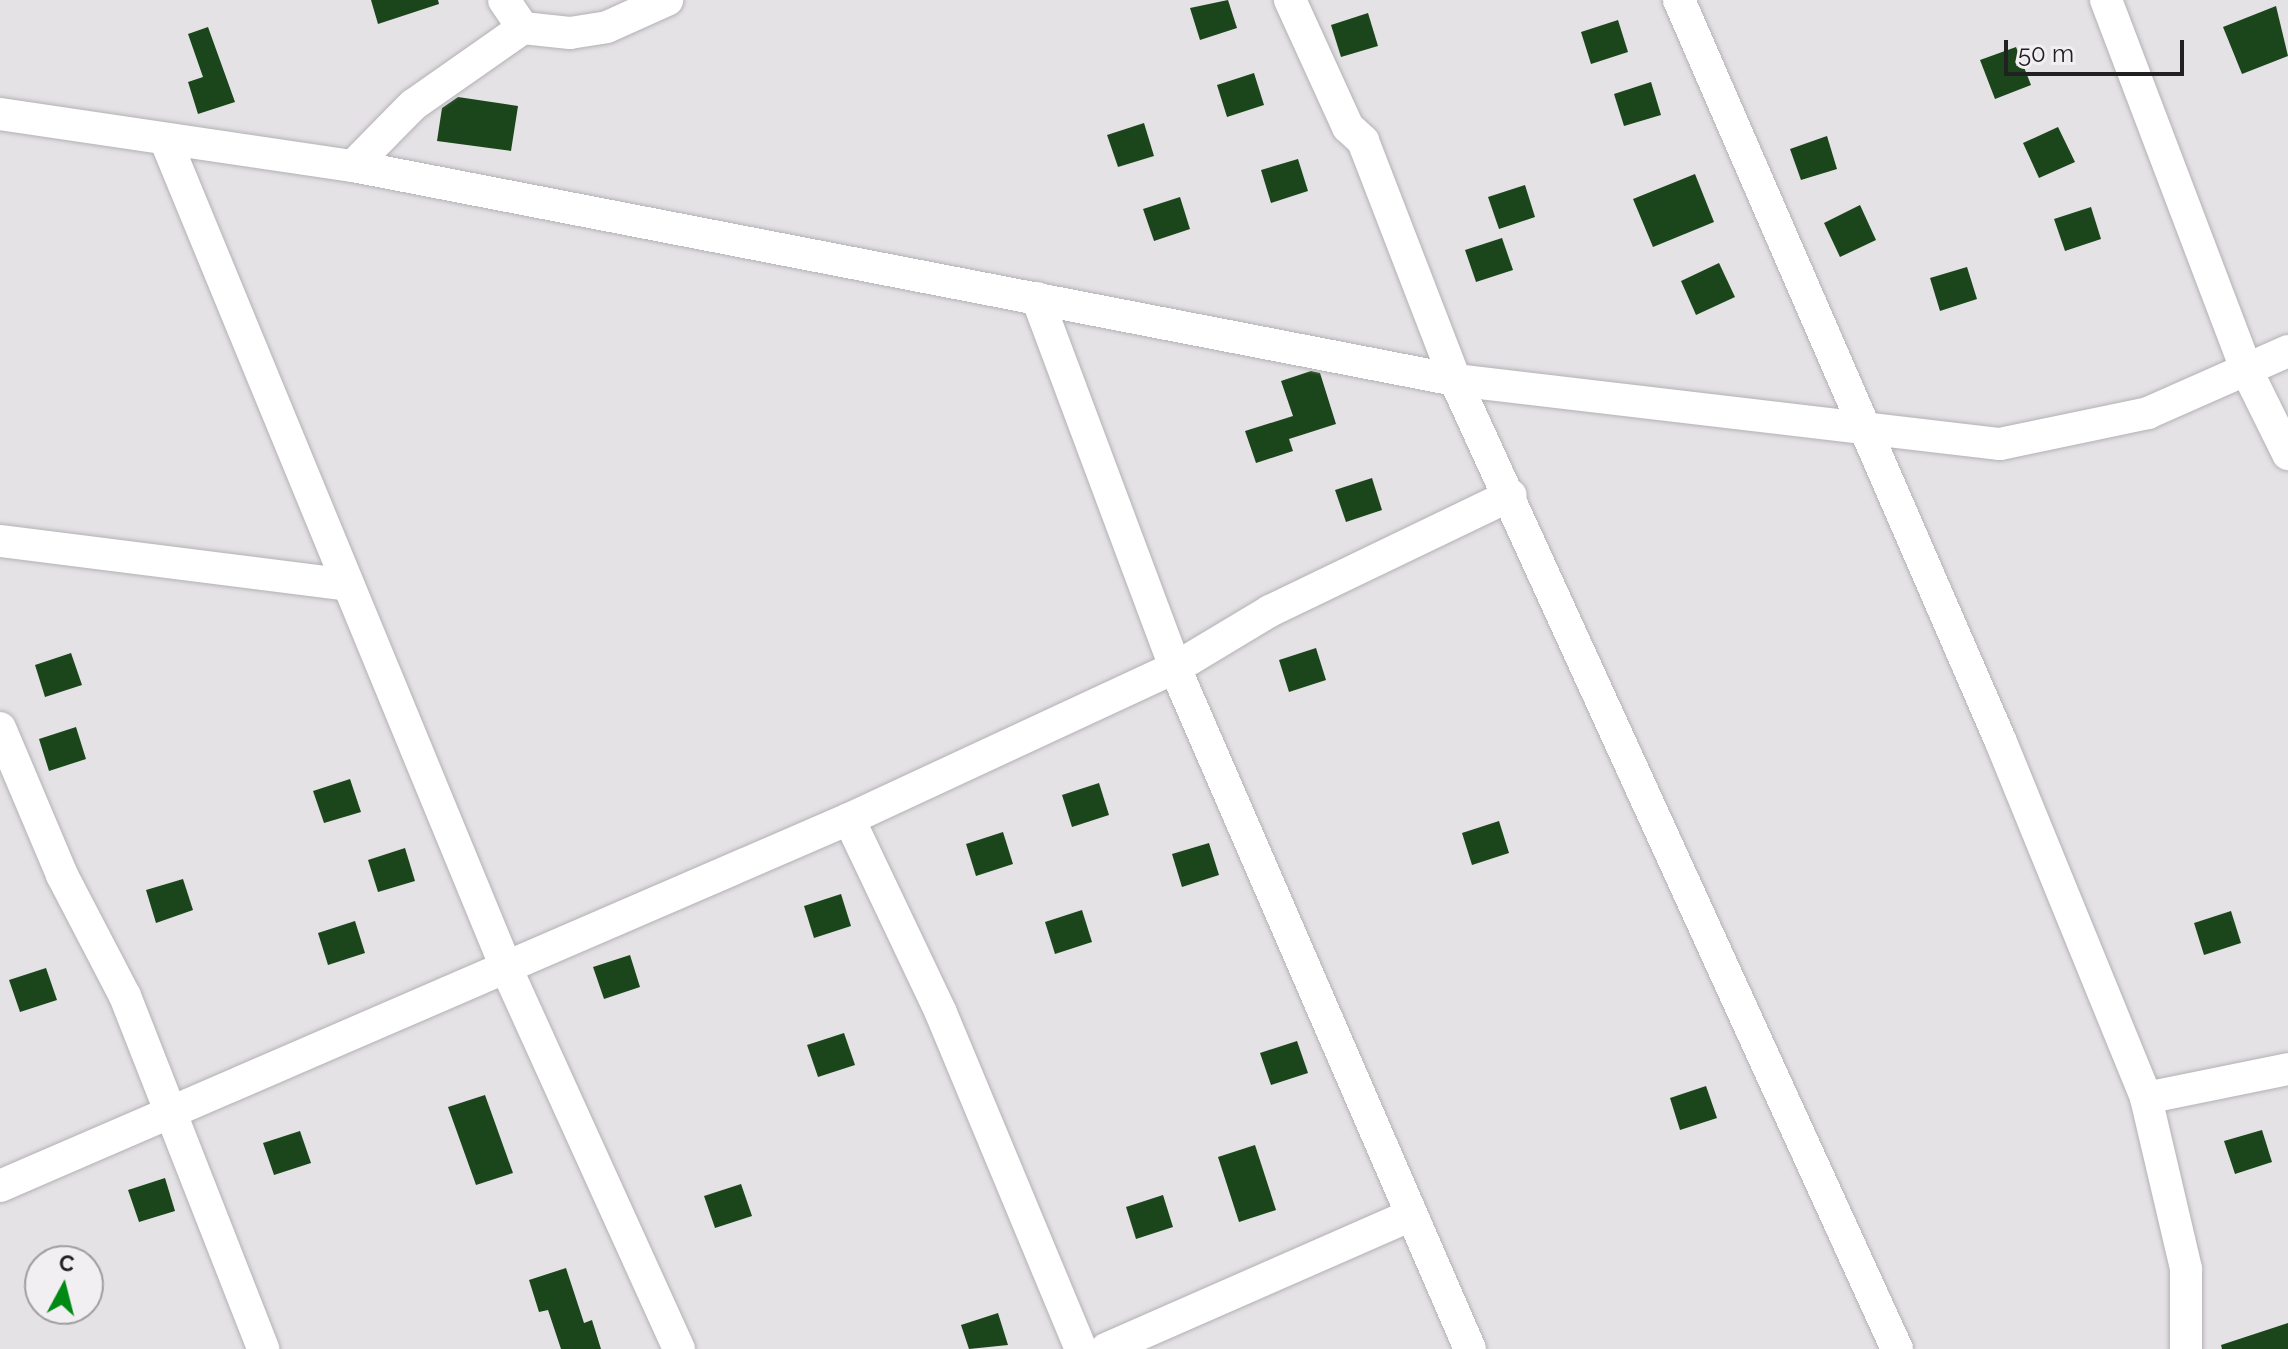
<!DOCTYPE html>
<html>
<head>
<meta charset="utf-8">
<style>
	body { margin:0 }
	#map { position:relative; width:2288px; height:1349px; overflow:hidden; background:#e5e2e6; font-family:Raleway,sans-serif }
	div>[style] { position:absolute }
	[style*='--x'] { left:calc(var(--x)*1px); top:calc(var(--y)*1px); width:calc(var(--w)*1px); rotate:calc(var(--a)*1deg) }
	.building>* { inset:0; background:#1b461b }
	.roads { filter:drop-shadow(0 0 2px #b3b1b4) drop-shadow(0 0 2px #b3b1b4) }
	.minor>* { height:32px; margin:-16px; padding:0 16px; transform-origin:16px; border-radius:16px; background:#fff }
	span { translate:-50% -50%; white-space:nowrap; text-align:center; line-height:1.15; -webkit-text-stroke:8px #f2eff3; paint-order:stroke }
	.north { position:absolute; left:24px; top:1245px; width:80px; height:80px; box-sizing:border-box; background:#f2eff3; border:2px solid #9f9d9f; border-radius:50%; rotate:7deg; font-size:22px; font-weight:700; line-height:32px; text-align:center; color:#222122 }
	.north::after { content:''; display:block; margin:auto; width:28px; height:36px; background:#008913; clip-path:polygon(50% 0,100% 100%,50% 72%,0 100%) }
	.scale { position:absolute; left:2004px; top:40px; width:180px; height:36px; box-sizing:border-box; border:4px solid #222122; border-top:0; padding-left:10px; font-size:24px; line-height:28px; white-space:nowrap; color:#222122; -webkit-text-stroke:6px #f2eff3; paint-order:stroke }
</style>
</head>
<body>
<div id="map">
	<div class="building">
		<div style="clip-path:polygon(371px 0,438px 0,439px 4px,378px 24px)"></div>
		<div style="clip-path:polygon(1228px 0,1237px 28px,1200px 40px,1190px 8px)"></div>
		<div style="clip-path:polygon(2276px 6px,2288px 56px,2242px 74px,2223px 27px)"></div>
		<div style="clip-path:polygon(1368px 13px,1378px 46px,1341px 57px,1331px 25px)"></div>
		<div style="clip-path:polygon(1618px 20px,1628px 52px,1591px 64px,1581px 32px)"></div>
		<div style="clip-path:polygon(208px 27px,235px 102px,198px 114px,188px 82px,203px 77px,188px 34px)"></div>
		<div style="clip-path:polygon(2016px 47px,2031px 85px,1995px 99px,1980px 60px)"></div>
		<div style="clip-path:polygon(1254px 73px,1264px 105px,1227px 117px,1217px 85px)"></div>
		<div style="clip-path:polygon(1651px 82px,1661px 115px,1624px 126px,1614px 94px)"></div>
		<div style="clip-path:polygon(458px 97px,518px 106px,511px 151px,437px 141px,442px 108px)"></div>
		<div style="clip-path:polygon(1144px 123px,1154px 156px,1118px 167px,1107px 135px)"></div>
		<div style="clip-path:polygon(2058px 127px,2075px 162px,2039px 178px,2023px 143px)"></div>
		<div style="clip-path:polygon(1827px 136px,1837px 169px,1801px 180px,1790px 149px)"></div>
		<div style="clip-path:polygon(1298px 159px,1308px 191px,1271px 203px,1261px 170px)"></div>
		<div style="clip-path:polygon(1695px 174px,1714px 222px,1653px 247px,1633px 199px)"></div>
		<div style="clip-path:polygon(1525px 185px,1535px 217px,1499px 229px,1488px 197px)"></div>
		<div style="clip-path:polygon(1180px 197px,1190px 229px,1154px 241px,1143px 209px)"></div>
		<div style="clip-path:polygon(1860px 205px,1876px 240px,1840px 257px,1824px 223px)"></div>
		<div style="clip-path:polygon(2091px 207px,2101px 239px,2065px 251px,2054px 219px)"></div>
		<div style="clip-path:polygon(1502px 238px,1513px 270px,1476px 282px,1465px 250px)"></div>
		<div style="clip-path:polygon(1719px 263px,1735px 297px,1696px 315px,1681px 281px)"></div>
		<div style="clip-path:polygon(1967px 267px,1977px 299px,1940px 311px,1930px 278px)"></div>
		<div style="clip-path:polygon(1311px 371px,1320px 373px,1336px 424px,1289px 439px,1293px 451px,1256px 463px,1245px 431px,1293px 416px,1281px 381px)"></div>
		<div style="clip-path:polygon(1372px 478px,1382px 510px,1346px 522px,1335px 490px)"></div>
		<div style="clip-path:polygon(1316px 648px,1326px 680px,1289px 692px,1279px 660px)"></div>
		<div style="clip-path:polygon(71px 653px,82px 685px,45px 697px,35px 665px)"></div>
		<div style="clip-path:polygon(76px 727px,86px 759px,49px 771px,39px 739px)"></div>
		<div style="clip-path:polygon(350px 779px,361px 812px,324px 823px,313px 791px)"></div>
		<div style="clip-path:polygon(1099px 783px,1109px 815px,1072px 827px,1062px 795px)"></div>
		<div style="clip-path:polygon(1499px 821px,1509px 853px,1472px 865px,1462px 833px)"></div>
		<div style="clip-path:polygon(1003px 832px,1013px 864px,976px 876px,966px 844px)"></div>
		<div style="clip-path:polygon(1209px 843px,1219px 875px,1182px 887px,1172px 854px)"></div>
		<div style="clip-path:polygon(405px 848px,415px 881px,378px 892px,368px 860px)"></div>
		<div style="clip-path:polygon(183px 879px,193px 910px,156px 923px,146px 890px)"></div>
		<div style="clip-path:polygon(841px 894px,851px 926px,814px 938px,804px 906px)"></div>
		<div style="clip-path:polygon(1082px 910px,1092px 942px,1055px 954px,1045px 922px)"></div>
		<div style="clip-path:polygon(2231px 911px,2241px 943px,2204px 955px,2194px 923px)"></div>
		<div style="clip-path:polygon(355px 921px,365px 953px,328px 965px,318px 933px)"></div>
		<div style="clip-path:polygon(630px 955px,640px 987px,604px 999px,593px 967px)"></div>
		<div style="clip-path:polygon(46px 968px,57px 1000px,20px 1012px,9px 980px)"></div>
		<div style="clip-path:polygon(844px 1033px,855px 1065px,818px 1077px,807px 1045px)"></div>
		<div style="clip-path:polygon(1297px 1041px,1308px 1073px,1271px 1085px,1260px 1053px)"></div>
		<div style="clip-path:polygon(1706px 1086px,1717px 1118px,1680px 1130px,1670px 1098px)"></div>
		<div style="clip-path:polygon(485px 1095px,513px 1173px,476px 1185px,448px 1107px)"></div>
		<div style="clip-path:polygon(2262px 1130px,2272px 1162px,2235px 1174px,2224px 1141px)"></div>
		<div style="clip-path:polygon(300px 1131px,311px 1163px,274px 1175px,263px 1143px)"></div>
		<div style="clip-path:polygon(1255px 1145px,1276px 1210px,1239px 1222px,1218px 1157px)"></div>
		<div style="clip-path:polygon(165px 1178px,175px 1211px,139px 1222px,128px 1190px)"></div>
		<div style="clip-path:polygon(741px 1184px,752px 1216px,715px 1228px,704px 1196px)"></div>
		<div style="clip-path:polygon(1163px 1195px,1173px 1227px,1136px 1239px,1126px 1207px)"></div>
		<div style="clip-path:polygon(566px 1268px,584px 1323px,592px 1320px,601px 1349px,561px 1349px,548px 1310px,539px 1312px,529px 1280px)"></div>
		<div style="clip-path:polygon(998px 1313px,1008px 1345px,969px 1349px,961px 1325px)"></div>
		<div style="clip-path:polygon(2288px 1323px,2288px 1349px,2222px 1349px,2221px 1345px)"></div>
	</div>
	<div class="roads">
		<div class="minor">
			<div style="--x:504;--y:0;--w:34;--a:56"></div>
			<div style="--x:1290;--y:0;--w:140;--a:65.5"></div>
			<div style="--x:1348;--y:127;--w:21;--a:43"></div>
			<div style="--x:1363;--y:141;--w:256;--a:68.9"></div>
			<div style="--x:1455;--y:380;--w:1065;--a:65.48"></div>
			<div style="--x:1679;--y:0;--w:809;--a:66.54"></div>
			<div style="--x:2001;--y:742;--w:384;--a:67.8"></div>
			<div style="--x:2146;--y:1098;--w:176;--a:76.8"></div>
			<div style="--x:2186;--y:1269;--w:80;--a:90"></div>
			<div style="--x:2106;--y:0;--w:395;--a:69.2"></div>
			<div style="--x:2246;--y:369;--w:95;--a:63.7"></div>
			<div style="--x:0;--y:114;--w:357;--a:8.4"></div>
			<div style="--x:353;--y:166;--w:1123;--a:10.99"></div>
			<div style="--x:1455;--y:380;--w:549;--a:6.7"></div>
			<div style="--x:2000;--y:444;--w:151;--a:-11.8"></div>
			<div style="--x:2148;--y:413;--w:153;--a:-23.9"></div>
			<div style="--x:165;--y:139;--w:901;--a:67.62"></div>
			<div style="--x:508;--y:972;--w:414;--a:65.6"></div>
			<div style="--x:353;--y:166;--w:86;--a:-45.5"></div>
			<div style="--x:413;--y:105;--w:134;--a:-35"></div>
			<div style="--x:523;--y:28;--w:47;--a:6.1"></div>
			<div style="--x:570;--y:33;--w:37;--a:-9"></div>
			<div style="--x:607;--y:27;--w:66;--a:-24.2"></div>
			<div style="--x:1037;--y:298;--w:395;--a:69.5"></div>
			<div style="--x:1175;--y:668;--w:742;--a:66.58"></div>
			<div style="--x:0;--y:541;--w:349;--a:7.2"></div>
			<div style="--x:0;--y:728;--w:160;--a:67.1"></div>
			<div style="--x:62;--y:875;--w:136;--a:62.5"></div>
			<div style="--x:125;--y:996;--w:379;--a:68.6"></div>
			<div style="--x:849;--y:819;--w:215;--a:64.6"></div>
			<div style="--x:941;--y:1013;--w:364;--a:67.4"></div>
			<div style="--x:2146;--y:1098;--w:145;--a:-11.5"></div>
			<div style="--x:0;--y:1186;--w:925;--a:-23.38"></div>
			<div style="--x:849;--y:819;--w:359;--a:-24.9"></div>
			<div style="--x:1175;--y:668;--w:111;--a:-31"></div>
			<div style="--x:1270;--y:611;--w:267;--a:-25.7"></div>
			<div style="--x:1106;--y:1349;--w:331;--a:-23.7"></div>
		</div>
	</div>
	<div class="north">С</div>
	<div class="scale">50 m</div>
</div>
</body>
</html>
